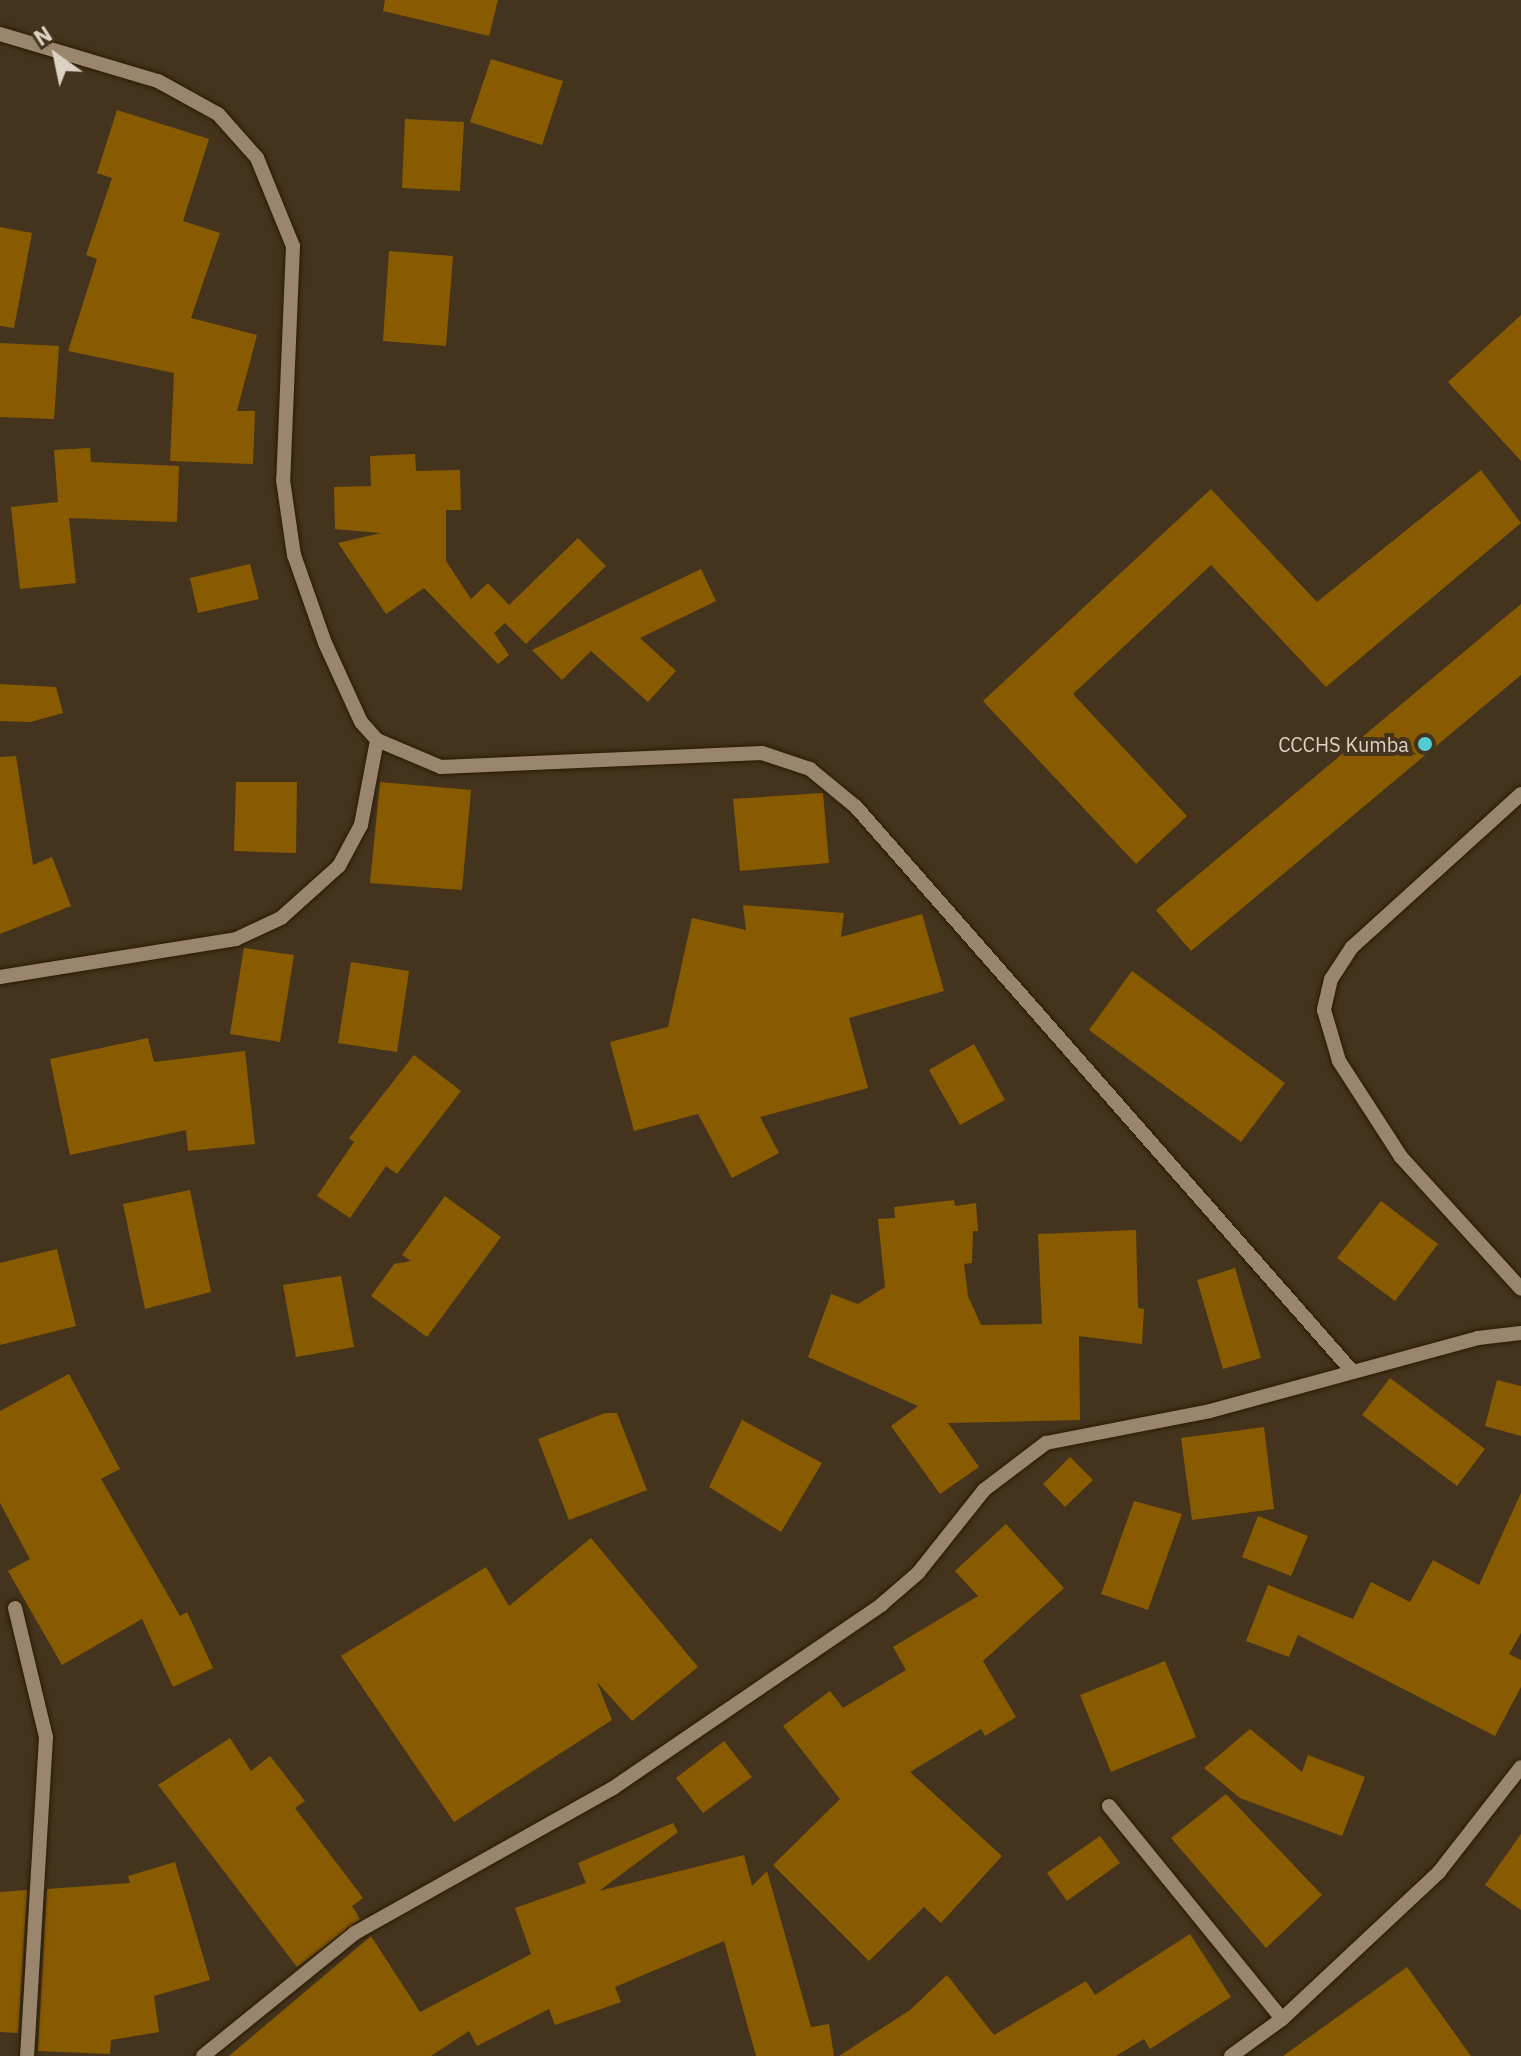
<!DOCTYPE html>
<html>
<head>
<meta charset="utf-8">
<style>
	body { margin:0 }
	#map { position:relative; width:1521px; height:2056px; overflow:hidden; background:#44341d; font-family:"IBM Plex Sans",sans-serif }
	div>[style] { position:absolute }
	[style*='--x'] { left:calc(var(--x)*1px); top:calc(var(--y)*1px); width:calc(var(--w)*1px); rotate:calc(var(--a)*1deg) }
	.building>* { inset:0; background:#895b00 }
	.roads { filter:drop-shadow(0 0 2px #2a1b05) drop-shadow(0 0 2px #2a1b05) }
	.minor>* { height:14px; margin:-7px; padding:0 7px; transform-origin:7px; border-radius:7px; background:#99866d }
	.dots>* { width:22px; height:22px; translate:-50% -50%; box-sizing:border-box; border:4px solid #44341d; border-radius:50% }
	span { translate:-50% -50%; white-space:nowrap; text-align:center; line-height:1.15; -webkit-text-stroke:8px #44341d; paint-order:stroke }
	.poi-label { font-size:20px; color:#dbd1c4 }
	.right { translate:-100% -50%; text-align:right }
	.north { position:absolute; left:16px; top:16px; width:80px; height:80px; -webkit-text-stroke:6px #44341d; paint-order:stroke; rotate:327deg; font-size:22px; font-weight:700; line-height:32px; text-align:center; color:#dbd1c4 }
	.north::after { content:''; display:block; margin:auto; width:28px; height:36px; background:#dbd1c4; clip-path:polygon(50% 0,100% 100%,50% 72%,0 100%) }
</style>
</head>
<body>
<div id="map">
	<div class="building">
		<div style="clip-path:polygon(385px 0,498px 0,489px 36px,383px 11px)"></div>
		<div style="clip-path:polygon(491px 59px,563px 81px,542px 145px,470px 122px)"></div>
		<div style="clip-path:polygon(117px 110px,209px 139px,183px 221px,220px 233px,191px 318px,257px 335px,237px 411px,255px 411px,253px 464px,170px 461px,174px 373px,68px 351px,97px 259px,86px 255px,112px 178px,97px 173px)"></div>
		<div style="clip-path:polygon(405px 119px,464px 122px,460px 191px,402px 188px)"></div>
		<div style="clip-path:polygon(0 227px,32px 233px,14px 328px,0 326px)"></div>
		<div style="clip-path:polygon(389px 251px,453px 256px,446px 346px,383px 341px)"></div>
		<div style="clip-path:polygon(1521px 315px,1521px 461px,1448px 382px)"></div>
		<div style="clip-path:polygon(0 343px,59px 346px,54px 419px,0 417px)"></div>
		<div style="clip-path:polygon(90px 448px,91px 462px,179px 466px,177px 522px,69px 518px,76px 583px,20px 589px,11px 507px,58px 502px,54px 450px)"></div>
		<div style="clip-path:polygon(415px 454px,416px 471px,460px 470px,461px 510px,446px 510px,446px 561px,471px 599px,488px 583px,509px 605px,578px 538px,606px 566px,526px 644px,505px 623px,494px 633px,509px 655px,498px 664px,424px 588px,386px 614px,338px 543px,381px 533px,335px 529px,334px 487px,371px 486px,370px 456px)"></div>
		<div style="clip-path:polygon(1481px 470px,1521px 523px,1326px 687px,1211px 565px,1073px 694px,1187px 816px,1136px 864px,983px 701px,1211px 489px,1317px 602px)"></div>
		<div style="clip-path:polygon(250px 564px,259px 599px,198px 613px,190px 578px)"></div>
		<div style="clip-path:polygon(701px 569px,716px 601px,640px 638px,676px 671px,648px 702px,591px 651px,562px 680px,532px 650px)"></div>
		<div style="clip-path:polygon(1521px 604px,1521px 675px,1191px 951px,1156px 910px)"></div>
		<div style="clip-path:polygon(0 684px,56px 687px,63px 713px,30px 722px,0 721px)"></div>
		<div style="clip-path:polygon(16px 756px,33px 865px,52px 857px,71px 906px,0 934px,0 757px)"></div>
		<div style="clip-path:polygon(236px 782px,297px 782px,296px 853px,234px 851px)"></div>
		<div style="clip-path:polygon(380px 782px,471px 790px,462px 890px,370px 883px)"></div>
		<div style="clip-path:polygon(823px 793px,829px 863px,740px 871px,733px 799px)"></div>
		<div style="clip-path:polygon(743px 905px,844px 913px,841px 937px,922px 914px,944px 991px,849px 1018px,868px 1088px,760px 1117px,779px 1153px,732px 1178px,698px 1114px,634px 1131px,610px 1042px,668px 1027px,692px 918px,746px 930px)"></div>
		<div style="clip-path:polygon(244px 948px,294px 955px,280px 1042px,230px 1034px)"></div>
		<div style="clip-path:polygon(351px 962px,409px 971px,397px 1052px,338px 1043px)"></div>
		<div style="clip-path:polygon(1132px 971px,1285px 1083px,1241px 1142px,1089px 1030px)"></div>
		<div style="clip-path:polygon(148px 1038px,154px 1062px,245px 1051px,255px 1144px,188px 1151px,186px 1130px,70px 1155px,50px 1059px)"></div>
		<div style="clip-path:polygon(974px 1044px,1005px 1100px,960px 1125px,929px 1070px)"></div>
		<div style="clip-path:polygon(414px 1055px,461px 1091px,397px 1174px,386px 1166px,350px 1218px,317px 1196px,354px 1142px,349px 1138px)"></div>
		<div style="clip-path:polygon(190px 1190px,211px 1292px,145px 1309px,123px 1204px)"></div>
		<div style="clip-path:polygon(445px 1196px,501px 1237px,427px 1337px,371px 1296px,394px 1264px,411px 1261px,402px 1255px)"></div>
		<div style="clip-path:polygon(954px 1200px,955px 1206px,976px 1203px,978px 1231px,973px 1231px,972px 1263px,964px 1264px,968px 1296px,981px 1325px,1042px 1324px,1038px 1234px,1136px 1230px,1138px 1308px,1144px 1309px,1142px 1344px,1079px 1336px,1080px 1420px,948px 1423px,979px 1467px,940px 1494px,891px 1426px,918px 1406px,808px 1357px,831px 1294px,858px 1304px,885px 1287px,878px 1219px,895px 1218px,894px 1207px)"></div>
		<div style="clip-path:polygon(1381px 1201px,1438px 1244px,1395px 1301px,1337px 1258px)"></div>
		<div style="clip-path:polygon(57px 1249px,76px 1326px,0 1345px,0 1263px)"></div>
		<div style="clip-path:polygon(1235px 1268px,1261px 1358px,1223px 1369px,1197px 1280px)"></div>
		<div style="clip-path:polygon(341px 1276px,354px 1347px,296px 1357px,283px 1285px)"></div>
		<div style="clip-path:polygon(69px 1374px,120px 1469px,101px 1479px,180px 1616px,187px 1612px,213px 1668px,173px 1687px,142px 1619px,62px 1665px,8px 1571px,30px 1559px,0 1503px,0 1411px)"></div>
		<div style="clip-path:polygon(1390px 1378px,1485px 1449px,1457px 1486px,1362px 1415px)"></div>
		<div style="clip-path:polygon(1497px 1380px,1521px 1386px,1521px 1436px,1485px 1426px)"></div>
		<div style="clip-path:polygon(605px 1413px,617px 1413px,647px 1490px,569px 1520px,538px 1439px)"></div>
		<div style="clip-path:polygon(742px 1420px,822px 1463px,781px 1532px,709px 1487px)"></div>
		<div style="clip-path:polygon(1264px 1427px,1274px 1509px,1192px 1520px,1181px 1438px)"></div>
		<div style="clip-path:polygon(1070px 1457px,1093px 1480px,1065px 1507px,1043px 1484px)"></div>
		<div style="clip-path:polygon(1521px 1493px,1521px 1633px,1509px 1654px,1521px 1660px,1521px 1687px,1495px 1736px,1298px 1635px,1289px 1657px,1246px 1641px,1268px 1585px,1353px 1619px,1371px 1582px,1410px 1602px,1433px 1560px,1479px 1585px)"></div>
		<div style="clip-path:polygon(1134px 1501px,1182px 1514px,1148px 1610px,1101px 1594px)"></div>
		<div style="clip-path:polygon(1258px 1516px,1308px 1536px,1291px 1576px,1242px 1557px)"></div>
		<div style="clip-path:polygon(1006px 1524px,1064px 1588px,983px 1661px,1016px 1717px,985px 1736px,981px 1729px,910px 1772px,1002px 1856px,941px 1923px,924px 1907px,869px 1961px,773px 1865px,840px 1799px,783px 1726px,830px 1691px,843px 1708px,906px 1670px,893px 1647px,978px 1596px,955px 1571px)"></div>
		<div style="clip-path:polygon(591px 1538px,698px 1667px,632px 1721px,597px 1682px,612px 1720px,454px 1822px,341px 1656px,486px 1567px,509px 1606px)"></div>
		<div style="clip-path:polygon(1165px 1661px,1196px 1737px,1111px 1772px,1080px 1695px)"></div>
		<div style="clip-path:polygon(1250px 1729px,1302px 1772px,1308px 1755px,1365px 1777px,1342px 1836px,1240px 1798px,1204px 1768px)"></div>
		<div style="clip-path:polygon(230px 1738px,251px 1771px,270px 1756px,305px 1801px,295px 1808px,363px 1898px,352px 1906px,360px 1919px,297px 1967px,158px 1785px)"></div>
		<div style="clip-path:polygon(724px 1741px,752px 1777px,703px 1813px,676px 1778px)"></div>
		<div style="clip-path:polygon(1226px 1794px,1322px 1895px,1266px 1948px,1171px 1838px)"></div>
		<div style="clip-path:polygon(673px 1823px,678px 1832px,599px 1891px,744px 1855px,752px 1886px,767px 1871px,811px 2027px,829px 2024px,834px 2056px,756px 2056px,724px 1941px,615px 1987px,621px 2002px,555px 2025px,549px 2009px,477px 2046px,469px 2031px,431px 2056px,229px 2056px,371px 1936px,420px 2012px,531px 1954px,515px 1908px,586px 1883px,578px 1863px)"></div>
		<div style="clip-path:polygon(1521px 1834px,1521px 1910px,1485px 1885px)"></div>
		<div style="clip-path:polygon(1100px 1836px,1120px 1863px,1067px 1901px,1047px 1873px)"></div>
		<div style="clip-path:polygon(175px 1862px,210px 1980px,154px 1996px,159px 2032px,111px 2040px,110px 2054px,38px 2051px,47px 1889px,130px 1883px,128px 1876px)"></div>
		<div style="clip-path:polygon(27px 1890px,18px 2033px,0 2032px,0 1892px)"></div>
		<div style="clip-path:polygon(1190px 1934px,1231px 1997px,1150px 2049px,1144px 2039px,1116px 2056px,839px 2056px,910px 2010px,947px 1975px,994px 2035px,1086px 1981px,1095px 1995px)"></div>
		<div style="clip-path:polygon(1407px 1967px,1471px 2056px,1283px 2056px)"></div>
	</div>
	<div class="roads">
		<div class="minor">
			<div style="--x:0;--y:34;--w:165;--a:16.6"></div>
			<div style="--x:158;--y:81;--w:68;--a:28.8"></div>
			<div style="--x:218;--y:114;--w:59;--a:48.4"></div>
			<div style="--x:257;--y:158;--w:95;--a:67.8"></div>
			<div style="--x:293;--y:246;--w:234;--a:92.4"></div>
			<div style="--x:283;--y:480;--w:76;--a:81.7"></div>
			<div style="--x:294;--y:555;--w:93;--a:70.6"></div>
			<div style="--x:325;--y:643;--w:87;--a:65.5"></div>
			<div style="--x:361;--y:722;--w:24;--a:48"></div>
			<div style="--x:377;--y:740;--w:69;--a:22.9"></div>
			<div style="--x:441;--y:767;--w:321;--a:-2.5"></div>
			<div style="--x:762;--y:753;--w:51;--a:18.4"></div>
			<div style="--x:810;--y:769;--w:60;--a:39.6"></div>
			<div style="--x:856;--y:807;--w:751;--a:48.67"></div>
			<div style="--x:1521;--y:794;--w:228;--a:137.8"></div>
			<div style="--x:1352;--y:947;--w:38;--a:123"></div>
			<div style="--x:1331;--y:979;--w:32;--a:103"></div>
			<div style="--x:1324;--y:1010;--w:53;--a:73.6"></div>
			<div style="--x:1339;--y:1061;--w:114;--a:57.1"></div>
			<div style="--x:1401;--y:1157;--w:178;--a:47.7"></div>
			<div style="--x:0;--y:977;--w:239;--a:-9.1"></div>
			<div style="--x:236;--y:939;--w:50;--a:-25"></div>
			<div style="--x:281;--y:918;--w:78;--a:-41.9"></div>
			<div style="--x:339;--y:866;--w:47;--a:-61.8"></div>
			<div style="--x:361;--y:825;--w:86;--a:-79.3"></div>
			<div style="--x:15;--y:1608;--w:133;--a:76.5"></div>
			<div style="--x:46;--y:1737;--w:320;--a:93.4"></div>
			<div style="--x:1109;--y:1806;--w:274;--a:50.9"></div>
			<div style="--x:203;--y:2056;--w:196;--a:-39"></div>
			<div style="--x:355;--y:1933;--w:296;--a:-29.3"></div>
			<div style="--x:613;--y:1788;--w:325;--a:-34.3"></div>
			<div style="--x:881;--y:1605;--w:49;--a:-40.9"></div>
			<div style="--x:918;--y:1573;--w:106;--a:-51.5"></div>
			<div style="--x:984;--y:1490;--w:78;--a:-37.2"></div>
			<div style="--x:1046;--y:1443;--w:167;--a:-11"></div>
			<div style="--x:1210;--y:1411;--w:278;--a:-15.2"></div>
			<div style="--x:1478;--y:1338;--w:43;--a:-6.6"></div>
			<div style="--x:1231;--y:2056;--w:63;--a:-36"></div>
			<div style="--x:1282;--y:2019;--w:215;--a:-43.1"></div>
			<div style="--x:1439;--y:1872;--w:133;--a:-52"></div>
		</div>
	</div>
	<div class="dots">
		<div style="left:1425px;top:744px;background:#51ccd3"></div>
	</div>
	<div class="poi-label">
		<span class="right" style="left:1409px;top:744px">CCCHS Kumba</span>
	</div>
	<div class="north">N</div>
</div>
</body>
</html>
